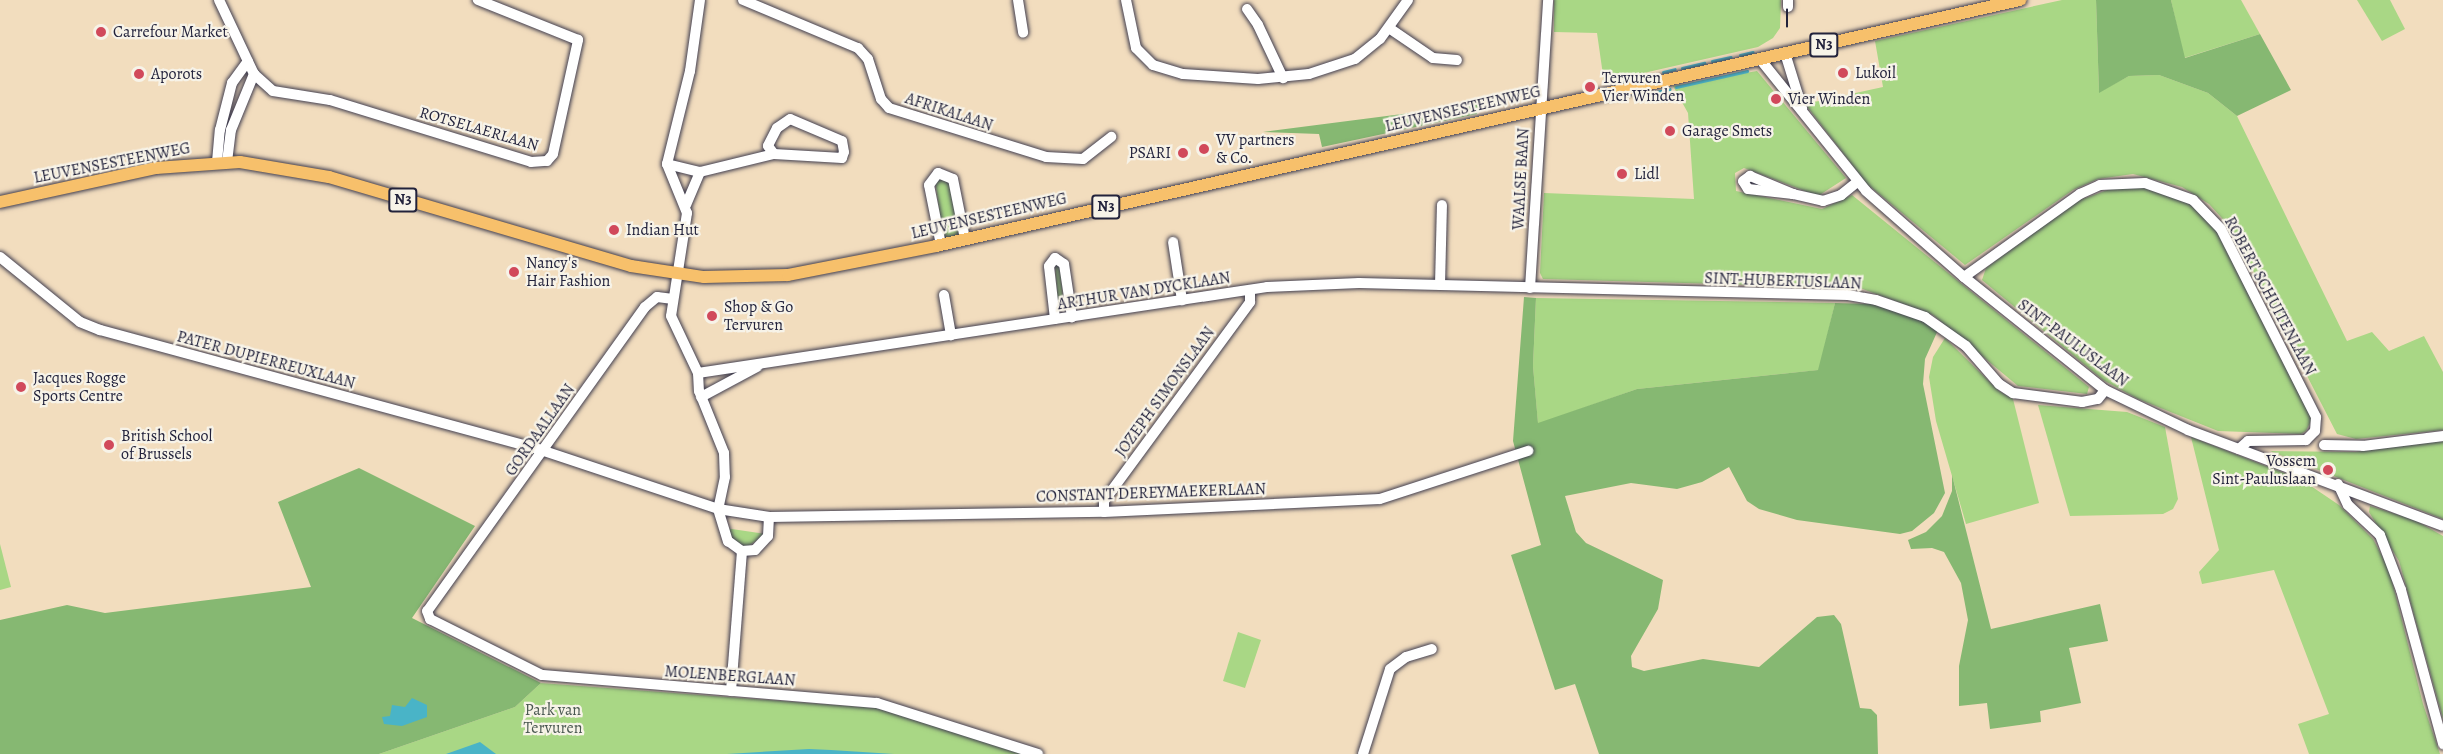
<!DOCTYPE html>
<html>
<head>
<meta charset="utf-8">
<style>
	body { margin:0 }
	#map { position:relative; width:2443px; height:754px; overflow:hidden; background:#f2ddbe; font-family:Alegreya,serif }
	div>[style] { position:absolute }
	[style*='--x'] { left:calc(var(--x)*1px); top:calc(var(--y)*1px); width:calc(var(--w)*1px); rotate:calc(var(--a)*1deg) }
	.green>* { inset:0; background:#a9d785 }
	.forest>* { inset:0; background:#86b872 }
	.water>* { inset:0; background:#49b4c7 }
	.stream>* { height:3px; margin:-1.5px; padding:0 1.5px; transform-origin:1.5px; border-radius:1.5px; background:#49b4c7 }
	.roads { filter:drop-shadow(0 0 2px #413e4f) drop-shadow(0 0 2px #413e4f) }
	.minor>* { height:10px; margin:-5px; padding:0 5px; transform-origin:5px; border-radius:5px; background:#fff }
	.major>* { height:12px; margin:-6px; padding:0 6px; transform-origin:6px; border-radius:6px; background:#f7c06b }
	.tram>* { height:1.5px; margin:-0.75px; padding:0 0.75px; transform-origin:0.75px; border-radius:0.75px; background:#22223b }
	.dots>* { width:16px; height:16px; translate:-50% -50%; box-sizing:border-box; border:3px solid #f7f3e8; border-radius:50% }
	span { translate:-50% -50%; white-space:nowrap; text-align:center; line-height:1.15; -webkit-text-stroke:4.5px #f7f3e8; paint-order:stroke }
	.shield-label span { padding:2px 4px; background:#f7f3e8; border:2px solid; border-radius:4px; -webkit-text-stroke-width:0 }
	.shield-label { font-size:15px; color:#22223b; font-weight:700 }
	.poi-label { font-size:16px; color:#22223b }
	.left { translate:0 -50%; text-align:left }
	.right { translate:-100% -50%; text-align:right }
	.street-label { font-size:16px; color:#22223b }
	.park-label { font-size:16px; color:#4a5851 }
</style>
</head>
<body>
<div id="map">
	<div class="green">
		<div style="clip-path:polygon(1554px 0,1781px 0,1780px 28px,1773px 38px,1758px 47px,1604px 82px,1597px 33px,1554px 32px)"></div>
		<div style="clip-path:polygon(2062px 0,2096px 0,2099px 92px,2129px 76px,2159px 75px,2208px 93px,2237px 116px,2347px 341px,2372px 332px,2389px 351px,2424px 336px,2443px 372px,2443px 430px,2356px 439px,2337px 434px,2231px 228px,2209px 204px,2182px 187px,2133px 174px,2098px 179px,2073px 190px,1965px 265px,1867px 184px,1805px 104px,1883px 87px,1875px 41px)"></div>
		<div style="clip-path:polygon(2171px 0,2241px 0,2260px 34px,2184px 58px)"></div>
		<div style="clip-path:polygon(2357px 0,2390px 0,2405px 29px,2382px 41px)"></div>
		<div style="clip-path:polygon(1757px 71px,1846px 178px,1818px 196px,1744px 168px,1735px 173px,1736px 191px,1822px 209px,1852px 195px,2089px 387px,2087px 394px,2018px 386px,1933px 315px,1860px 288px,1543px 279px,1540px 273px,1544px 193px,1694px 199px,1688px 113px,1673px 86px)"></div>
		<div style="clip-path:polygon(935px 179px,948px 179px,961px 235px,943px 239px)"></div>
		<div style="clip-path:polygon(2140px 186px,2173px 194px,2192px 206px,2216px 230px,2312px 419px,2306px 431px,2301px 434px,2218px 431px,2138px 399px,2103px 380px,1982px 280px,1986px 268px,2077px 201px,2113px 188px)"></div>
		<div style="clip-path:polygon(1055px 264px,1060px 266px,1064px 309px,1058px 305px)"></div>
		<div style="clip-path:polygon(1536px 298px,1835px 303px,1819px 370px,1637px 389px,1538px 424px,1533px 366px)"></div>
		<div style="clip-path:polygon(1945px 338px,1999px 391px,2013px 399px,2039px 503px,1966px 524px,1936px 421px,1929px 377px,1933px 357px)"></div>
		<div style="clip-path:polygon(2038px 405px,2127px 412px,2165px 427px,2178px 499px,2173px 509px,2163px 514px,2070px 516px)"></div>
		<div style="clip-path:polygon(2191px 437px,2302px 480px,2339px 505px,2373px 539px,2389px 569px,2423px 704px,2440px 754px,2309px 754px,2298px 724px,2329px 714px,2274px 570px,2202px 584px,2199px 572px,2219px 550px)"></div>
		<div style="clip-path:polygon(2443px 440px,2443px 519px,2270px 451px,2355px 452px)"></div>
		<div style="clip-path:polygon(2370px 506px,2415px 520px,2443px 536px,2443px 719px,2399px 561px,2369px 512px)"></div>
		<div style="clip-path:polygon(725px 528px,766px 534px,747px 547px,737px 544px)"></div>
		<div style="clip-path:polygon(0 544px,11px 587px,0 590px)"></div>
		<div style="clip-path:polygon(1238px 632px,1261px 640px,1245px 688px,1223px 681px)"></div>
		<div style="clip-path:polygon(541px 683px,876px 708px,1024px 754px,379px 754px,515px 707px)"></div>
	</div>
	<div class="forest">
		<div style="clip-path:polygon(2096px 0,2171px 0,2185px 58px,2260px 34px,2291px 90px,2237px 116px,2208px 93px,2159px 75px,2129px 76px,2099px 93px)"></div>
		<div style="clip-path:polygon(1480px 104px,1477px 114px,1322px 147px,1319px 134px,1263px 132px)"></div>
		<div style="clip-path:polygon(1524px 297px,1536px 298px,1533px 366px,1538px 423px,1637px 389px,1818px 370px,1835px 303px,1871px 304px,1916px 317px,1938px 330px,1925px 359px,1923px 384px,1945px 493px,1934px 513px,1912px 531px,1900px 534px,1797px 520px,1759px 509px,1747px 501px,1729px 467px,1702px 482px,1677px 489px,1631px 483px,1565px 496px,1576px 532px,1586px 543px,1663px 580px,1658px 609px,1631px 656px,1632px 667px,1644px 671px,1703px 659px,1759px 667px,1817px 617px,1834px 615px,1841px 624px,1860px 708px,1871px 709px,1877px 715px,1878px 754px,1599px 754px,1575px 684px,1555px 690px,1511px 555px,1541px 545px,1513px 441px)"></div>
		<div style="clip-path:polygon(359px 468px,475px 526px,412px 618px,541px 683px,515px 707px,379px 754px,0 754px,0 620px,67px 605px,105px 613px,311px 587px,278px 502px)"></div>
		<div style="clip-path:polygon(1952px 475px,1991px 629px,2100px 604px,2108px 641px,2069px 648px,2081px 703px,2040px 711px,2041px 722px,1990px 729px,1987px 703px,1959px 706px,1959px 666px,1968px 620px,1961px 583px,1944px 552px,1932px 548px,1911px 549px,1908px 540px,1926px 532px,1942px 516px,1952px 491px)"></div>
	</div>
	<div class="water">
		<div style="clip-path:polygon(412px 698px,427px 705px,427px 717px,402px 726px,384px 724px,382px 717px,390px 716px,392px 705px,405px 707px)"></div>
		<div style="clip-path:polygon(480px 742px,496px 754px,446px 754px)"></div>
		<div style="clip-path:polygon(809px 749px,831px 750px,894px 754px,727px 754px)"></div>
	</div>
	<div class="stream">
		<div style="--x:1740;--y:55;--w:13;--a:-13"></div>
		<div style="--x:1712;--y:61;--w:19;--a:-12"></div>
		<div style="--x:1682;--y:68;--w:23;--a:-13"></div>
		<div style="--x:1663;--y:72;--w:12;--a:-14"></div>
		<div style="--x:1645;--y:76;--w:12;--a:-9"></div>
		<div style="--x:1615;--y:83;--w:22;--a:-13"></div>
		<div style="--x:1676;--y:87;--w:73;--a:-12.7"></div>
		<div style="--x:1651;--y:93;--w:19;--a:-12"></div>
	</div>
	<div class="roads">
		<div class="minor">
			<div style="--x:219;--y:0;--w:82;--a:64.7"></div>
			<div style="--x:254;--y:74;--w:25;--a:42"></div>
			<div style="--x:273;--y:91;--w:58;--a:9"></div>
			<div style="--x:330;--y:100;--w:210;--a:17.1"></div>
			<div style="--x:531;--y:162;--w:16;--a:-4"></div>
			<div style="--x:547;--y:161;--w:9;--a:-49"></div>
			<div style="--x:553;--y:154;--w:117;--a:-77.6"></div>
			<div style="--x:578;--y:40;--w:108;--a:-158.2"></div>
			<div style="--x:700;--y:0;--w:72;--a:98"></div>
			<div style="--x:690;--y:71;--w:96;--a:103.9"></div>
			<div style="--x:667;--y:164;--w:53;--a:67.8"></div>
			<div style="--x:687;--y:213;--w:104;--a:98.8"></div>
			<div style="--x:671;--y:316;--w:63;--a:64.7"></div>
			<div style="--x:698;--y:373;--w:18;--a:87"></div>
			<div style="--x:699;--y:391;--w:67;--a:68"></div>
			<div style="--x:724;--y:453;--w:24;--a:88"></div>
			<div style="--x:725;--y:477;--w:33;--a:102"></div>
			<div style="--x:718;--y:509;--w:34;--a:73"></div>
			<div style="--x:728;--y:541;--w:17;--a:36"></div>
			<div style="--x:742;--y:551;--w:13;--a:-4"></div>
			<div style="--x:755;--y:550;--w:19;--a:-47"></div>
			<div style="--x:768;--y:536;--w:19;--a:-87"></div>
			<div style="--x:743;--y:0;--w:125;--a:22.7"></div>
			<div style="--x:858;--y:48;--w:15;--a:48"></div>
			<div style="--x:868;--y:59;--w:42;--a:72"></div>
			<div style="--x:881;--y:99;--w:12;--a:48"></div>
			<div style="--x:889;--y:108;--w:164;--a:17.3"></div>
			<div style="--x:1046;--y:157;--w:37;--a:3"></div>
			<div style="--x:1083;--y:159;--w:36;--a:-38"></div>
			<div style="--x:1018;--y:0;--w:33;--a:81"></div>
			<div style="--x:1126;--y:0;--w:49;--a:78.2"></div>
			<div style="--x:1136;--y:48;--w:24;--a:45"></div>
			<div style="--x:1153;--y:65;--w:31;--a:17"></div>
			<div style="--x:1183;--y:74;--w:75;--a:3.8"></div>
			<div style="--x:1258;--y:79;--w:51;--a:-5.6"></div>
			<div style="--x:1309;--y:74;--w:48;--a:-18.1"></div>
			<div style="--x:1355;--y:59;--w:32;--a:-39"></div>
			<div style="--x:1380;--y:39;--w:48;--a:-54.3"></div>
			<div style="--x:1788;--y:7;--w:7;--a:-90"></div>
			<div style="--x:1247;--y:9;--w:19;--a:55"></div>
			<div style="--x:1258;--y:25;--w:59;--a:64.7"></div>
			<div style="--x:1389;--y:28;--w:53;--a:34.3"></div>
			<div style="--x:1433;--y:58;--w:24;--a:5"></div>
			<div style="--x:1785;--y:53;--w:58;--a:72.8"></div>
			<div style="--x:1760;--y:59;--w:169;--a:51.2"></div>
			<div style="--x:1866;--y:191;--w:130;--a:41.3"></div>
			<div style="--x:1964;--y:277;--w:181;--a:38.7"></div>
			<div style="--x:2105;--y:390;--w:92;--a:25.7"></div>
			<div style="--x:2188;--y:430;--w:272;--a:20.6"></div>
			<div style="--x:217;--y:162;--w:32;--a:-85"></div>
			<div style="--x:220;--y:130;--w:49;--a:-75.7"></div>
			<div style="--x:232;--y:83;--w:27;--a:-54"></div>
			<div style="--x:227;--y:162;--w:32;--a:-83"></div>
			<div style="--x:231;--y:130;--w:61;--a:-67.7"></div>
			<div style="--x:667;--y:164;--w:34;--a:14"></div>
			<div style="--x:700;--y:172;--w:76;--a:-13.7"></div>
			<div style="--x:774;--y:154;--w:68;--a:3.4"></div>
			<div style="--x:842;--y:158;--w:6;--a:-72"></div>
			<div style="--x:844;--y:152;--w:11;--a:-100"></div>
			<div style="--x:842;--y:141;--w:56;--a:-157.1"></div>
			<div style="--x:790;--y:119;--w:16;--a:145"></div>
			<div style="--x:777;--y:128;--w:20;--a:117"></div>
			<div style="--x:768;--y:146;--w:10;--a:53"></div>
			<div style="--x:1793;--y:194;--w:45;--a:-173.7"></div>
			<div style="--x:1748;--y:189;--w:9;--a:-122"></div>
			<div style="--x:1743;--y:181;--w:9;--a:-36"></div>
			<div style="--x:1750;--y:176;--w:47;--a:22.7"></div>
			<div style="--x:1793;--y:194;--w:31;--a:13"></div>
			<div style="--x:1823;--y:201;--w:19;--a:-18"></div>
			<div style="--x:1841;--y:195;--w:21;--a:-39"></div>
			<div style="--x:686;--y:205;--w:36;--a:-67"></div>
			<div style="--x:1173;--y:242;--w:59;--a:81.2"></div>
			<div style="--x:941;--y:245;--w:61;--a:-101.3"></div>
			<div style="--x:929;--y:185;--w:15;--a:-53"></div>
			<div style="--x:938;--y:173;--w:16;--a:22"></div>
			<div style="--x:953;--y:179;--w:61;--a:78.7"></div>
			<div style="--x:0;--y:257;--w:103;--a:39.1"></div>
			<div style="--x:80;--y:322;--w:22;--a:22"></div>
			<div style="--x:100;--y:330;--w:460;--a:15.2"></div>
			<div style="--x:544;--y:451;--w:183;--a:18.4"></div>
			<div style="--x:718;--y:509;--w:52;--a:8.9"></div>
			<div style="--x:769;--y:517;--w:335;--a:-0.9"></div>
			<div style="--x:1104;--y:512;--w:276;--a:-2.7"></div>
			<div style="--x:1380;--y:499;--w:156;--a:-18"></div>
			<div style="--x:1964;--y:277;--w:143;--a:-35.6"></div>
			<div style="--x:2080;--y:194;--w:22;--a:-24"></div>
			<div style="--x:2100;--y:185;--w:45;--a:-2.5"></div>
			<div style="--x:2145;--y:183;--w:51;--a:19.5"></div>
			<div style="--x:2193;--y:200;--w:40;--a:46"></div>
			<div style="--x:2221;--y:229;--w:211;--a:63.2"></div>
			<div style="--x:2316;--y:417;--w:14;--a:94"></div>
			<div style="--x:2315;--y:431;--w:13;--a:135"></div>
			<div style="--x:2306;--y:440;--w:58;--a:179"></div>
			<div style="--x:2248;--y:441;--w:12;--a:138"></div>
			<div style="--x:1440;--y:285;--w:80;--a:-88.6"></div>
			<div style="--x:1530;--y:288;--w:289;--a:-86.4"></div>
			<div style="--x:944;--y:295;--w:41;--a:80.1"></div>
			<div style="--x:673;--y:299;--w:16;--a:-173"></div>
			<div style="--x:657;--y:297;--w:16;--a:140"></div>
			<div style="--x:645;--y:307;--w:374;--a:125.6"></div>
			<div style="--x:427;--y:611;--w:9;--a:69"></div>
			<div style="--x:430;--y:619;--w:125;--a:26.6"></div>
			<div style="--x:542;--y:675;--w:336;--a:4.8"></div>
			<div style="--x:877;--y:703;--w:169;--a:17.6"></div>
			<div style="--x:1055;--y:319;--w:53;--a:-96.5"></div>
			<div style="--x:1049;--y:266;--w:10;--a:-53"></div>
			<div style="--x:1055;--y:258;--w:11;--a:34"></div>
			<div style="--x:1064;--y:264;--w:54;--a:81.4"></div>
			<div style="--x:698;--y:373;--w:575;--a:-8.59"></div>
			<div style="--x:1267;--y:287;--w:92;--a:-2.5"></div>
			<div style="--x:1359;--y:283;--w:489;--a:1.4"></div>
			<div style="--x:1848;--y:295;--w:28;--a:10"></div>
			<div style="--x:1876;--y:300;--w:52;--a:19.1"></div>
			<div style="--x:1925;--y:317;--w:50;--a:35.3"></div>
			<div style="--x:1966;--y:346;--w:50;--a:49"></div>
			<div style="--x:1999;--y:384;--w:17;--a:33"></div>
			<div style="--x:2013;--y:393;--w:70;--a:7.4"></div>
			<div style="--x:2082;--y:402;--w:16;--a:-11"></div>
			<div style="--x:2098;--y:399;--w:11;--a:-52"></div>
			<div style="--x:701;--y:397;--w:64;--a:-28.2"></div>
			<div style="--x:2324;--y:445;--w:39;--a:1"></div>
			<div style="--x:2363;--y:446;--w:81;--a:-7.1"></div>
			<div style="--x:2338;--y:484;--w:23;--a:65"></div>
			<div style="--x:2348;--y:505;--w:44;--a:43.2"></div>
			<div style="--x:2380;--y:535;--w:59;--a:69.1"></div>
			<div style="--x:2401;--y:590;--w:160;--a:74.7"></div>
			<div style="--x:1104;--y:512;--w:11;--a:-90"></div>
			<div style="--x:1104;--y:501;--w:247;--a:-53.7"></div>
			<div style="--x:1250;--y:302;--w:12;--a:-90"></div>
			<div style="--x:731;--y:691;--w:140;--a:-85.5"></div>
			<div style="--x:1363;--y:754;--w:89;--a:-72.4"></div>
			<div style="--x:1390;--y:669;--w:20;--a:-37"></div>
			<div style="--x:1406;--y:657;--w:27;--a:-17"></div>
		</div>
		<div class="major">
			<div style="--x:0;--y:202;--w:160;--a:-12.3"></div>
			<div style="--x:156;--y:168;--w:84;--a:-4.1"></div>
			<div style="--x:240;--y:162;--w:90;--a:9.6"></div>
			<div style="--x:329;--y:177;--w:315;--a:16.4"></div>
			<div style="--x:631;--y:266;--w:74;--a:8.6"></div>
			<div style="--x:704;--y:277;--w:84;--a:-1.4"></div>
			<div style="--x:788;--y:275;--w:151;--a:-11.1"></div>
			<div style="--x:936;--y:246;--w:1112;--a:-12.79"></div>
		</div>
	</div>
	<div class="tram">
		<div style="--x:1787;--y:27;--w:17;--a:-90"></div>
	</div>
	<div class="dots">
		<div style="left:101px;top:32px;background:#d1495b"></div>
		<div style="left:1843px;top:73px;background:#d1495b"></div>
		<div style="left:139px;top:74px;background:#d1495b"></div>
		<div style="left:1590px;top:87px;background:#d1495b"></div>
		<div style="left:1776px;top:99px;background:#d1495b"></div>
		<div style="left:1670px;top:131px;background:#d1495b"></div>
		<div style="left:1204px;top:149px;background:#d1495b"></div>
		<div style="left:1183px;top:153px;background:#d1495b"></div>
		<div style="left:1622px;top:174px;background:#d1495b"></div>
		<div style="left:614px;top:230px;background:#d1495b"></div>
		<div style="left:514px;top:272px;background:#d1495b"></div>
		<div style="left:712px;top:316px;background:#d1495b"></div>
		<div style="left:21px;top:387px;background:#d1495b"></div>
		<div style="left:109px;top:445px;background:#d1495b"></div>
		<div style="left:2328px;top:470px;background:#d1495b"></div>
	</div>
	<div class="shield-label">
		<span style="left:1824px;top:45px">N3</span>
		<span style="left:403px;top:200px">N3</span>
		<span style="left:1106px;top:207px">N3</span>
	</div>
	<div class="poi-label">
		<span class="left" style="left:113px;top:32px">Carrefour Market</span>
		<span class="left" style="left:1855px;top:73px">Lukoil</span>
		<span class="left" style="left:151px;top:74px">Aporots</span>
		<span class="left" style="left:1602px;top:87px">Tervuren<br>Vier Winden</span>
		<span class="left" style="left:1788px;top:99px">Vier Winden</span>
		<span class="left" style="left:1682px;top:131px">Garage Smets</span>
		<span class="left" style="left:1216px;top:149px">VV partners<br>&amp; Co.</span>
		<span class="right" style="left:1171px;top:153px">PSARI</span>
		<span class="left" style="left:1634px;top:174px">Lidl</span>
		<span class="left" style="left:626px;top:230px">Indian Hut</span>
		<span class="left" style="left:526px;top:272px">Nancy's<br>Hair Fashion</span>
		<span class="left" style="left:724px;top:316px">Shop &amp; Go<br>Tervuren</span>
		<span class="left" style="left:33px;top:387px">Jacques Rogge<br>Sports Centre</span>
		<span class="left" style="left:121px;top:445px">British School<br>of Brussels</span>
		<span class="right" style="left:2316px;top:470px">Vossem<br>Sint-Pauluslaan</span>
	</div>
	<div class="street-label">
		<span style="left:1463px;top:109px;rotate:-13deg">LEUVENSESTEENWEG</span>
		<span style="left:949px;top:112px;rotate:18deg">AFRIKALAAN</span>
		<span style="left:479px;top:129px;rotate:16deg">ROTSELAERLAAN</span>
		<span style="left:112px;top:163px;rotate:-11deg">LEUVENSESTEENWEG</span>
		<span style="left:1521px;top:179px;rotate:-87deg">WAALSE BAAN</span>
		<span style="left:989px;top:216px;rotate:-13deg">LEUVENSESTEENWEG</span>
		<span style="left:1783px;top:281px;rotate:2deg">SINT-HUBERTUSLAAN</span>
		<span style="left:1144px;top:291px;rotate:-9deg">ARTHUR VAN DYCKLAAN</span>
		<span style="left:2270px;top:296px;rotate:62deg">ROBERT SCHUITENLAAN</span>
		<span style="left:2073px;top:343px;rotate:37deg">SINT-PAULUSLAAN</span>
		<span style="left:266px;top:360px;rotate:15deg">PATER DUPIERREUXLAAN</span>
		<span style="left:1165px;top:392px;rotate:-54deg">JOZEPH SIMONSLAAN</span>
		<span style="left:540px;top:430px;rotate:-55deg">GORDAALLAAN</span>
		<span style="left:1151px;top:493px;rotate:-2deg">CONSTANT DEREYMAEKERLAAN</span>
		<span style="left:730px;top:676px;rotate:4deg">MOLENBERGLAAN</span>
	</div>
	<div class="park-label">
		<span style="left:553px;top:719px">Park van<br>Tervuren</span>
	</div>
</div>
</body>
</html>
